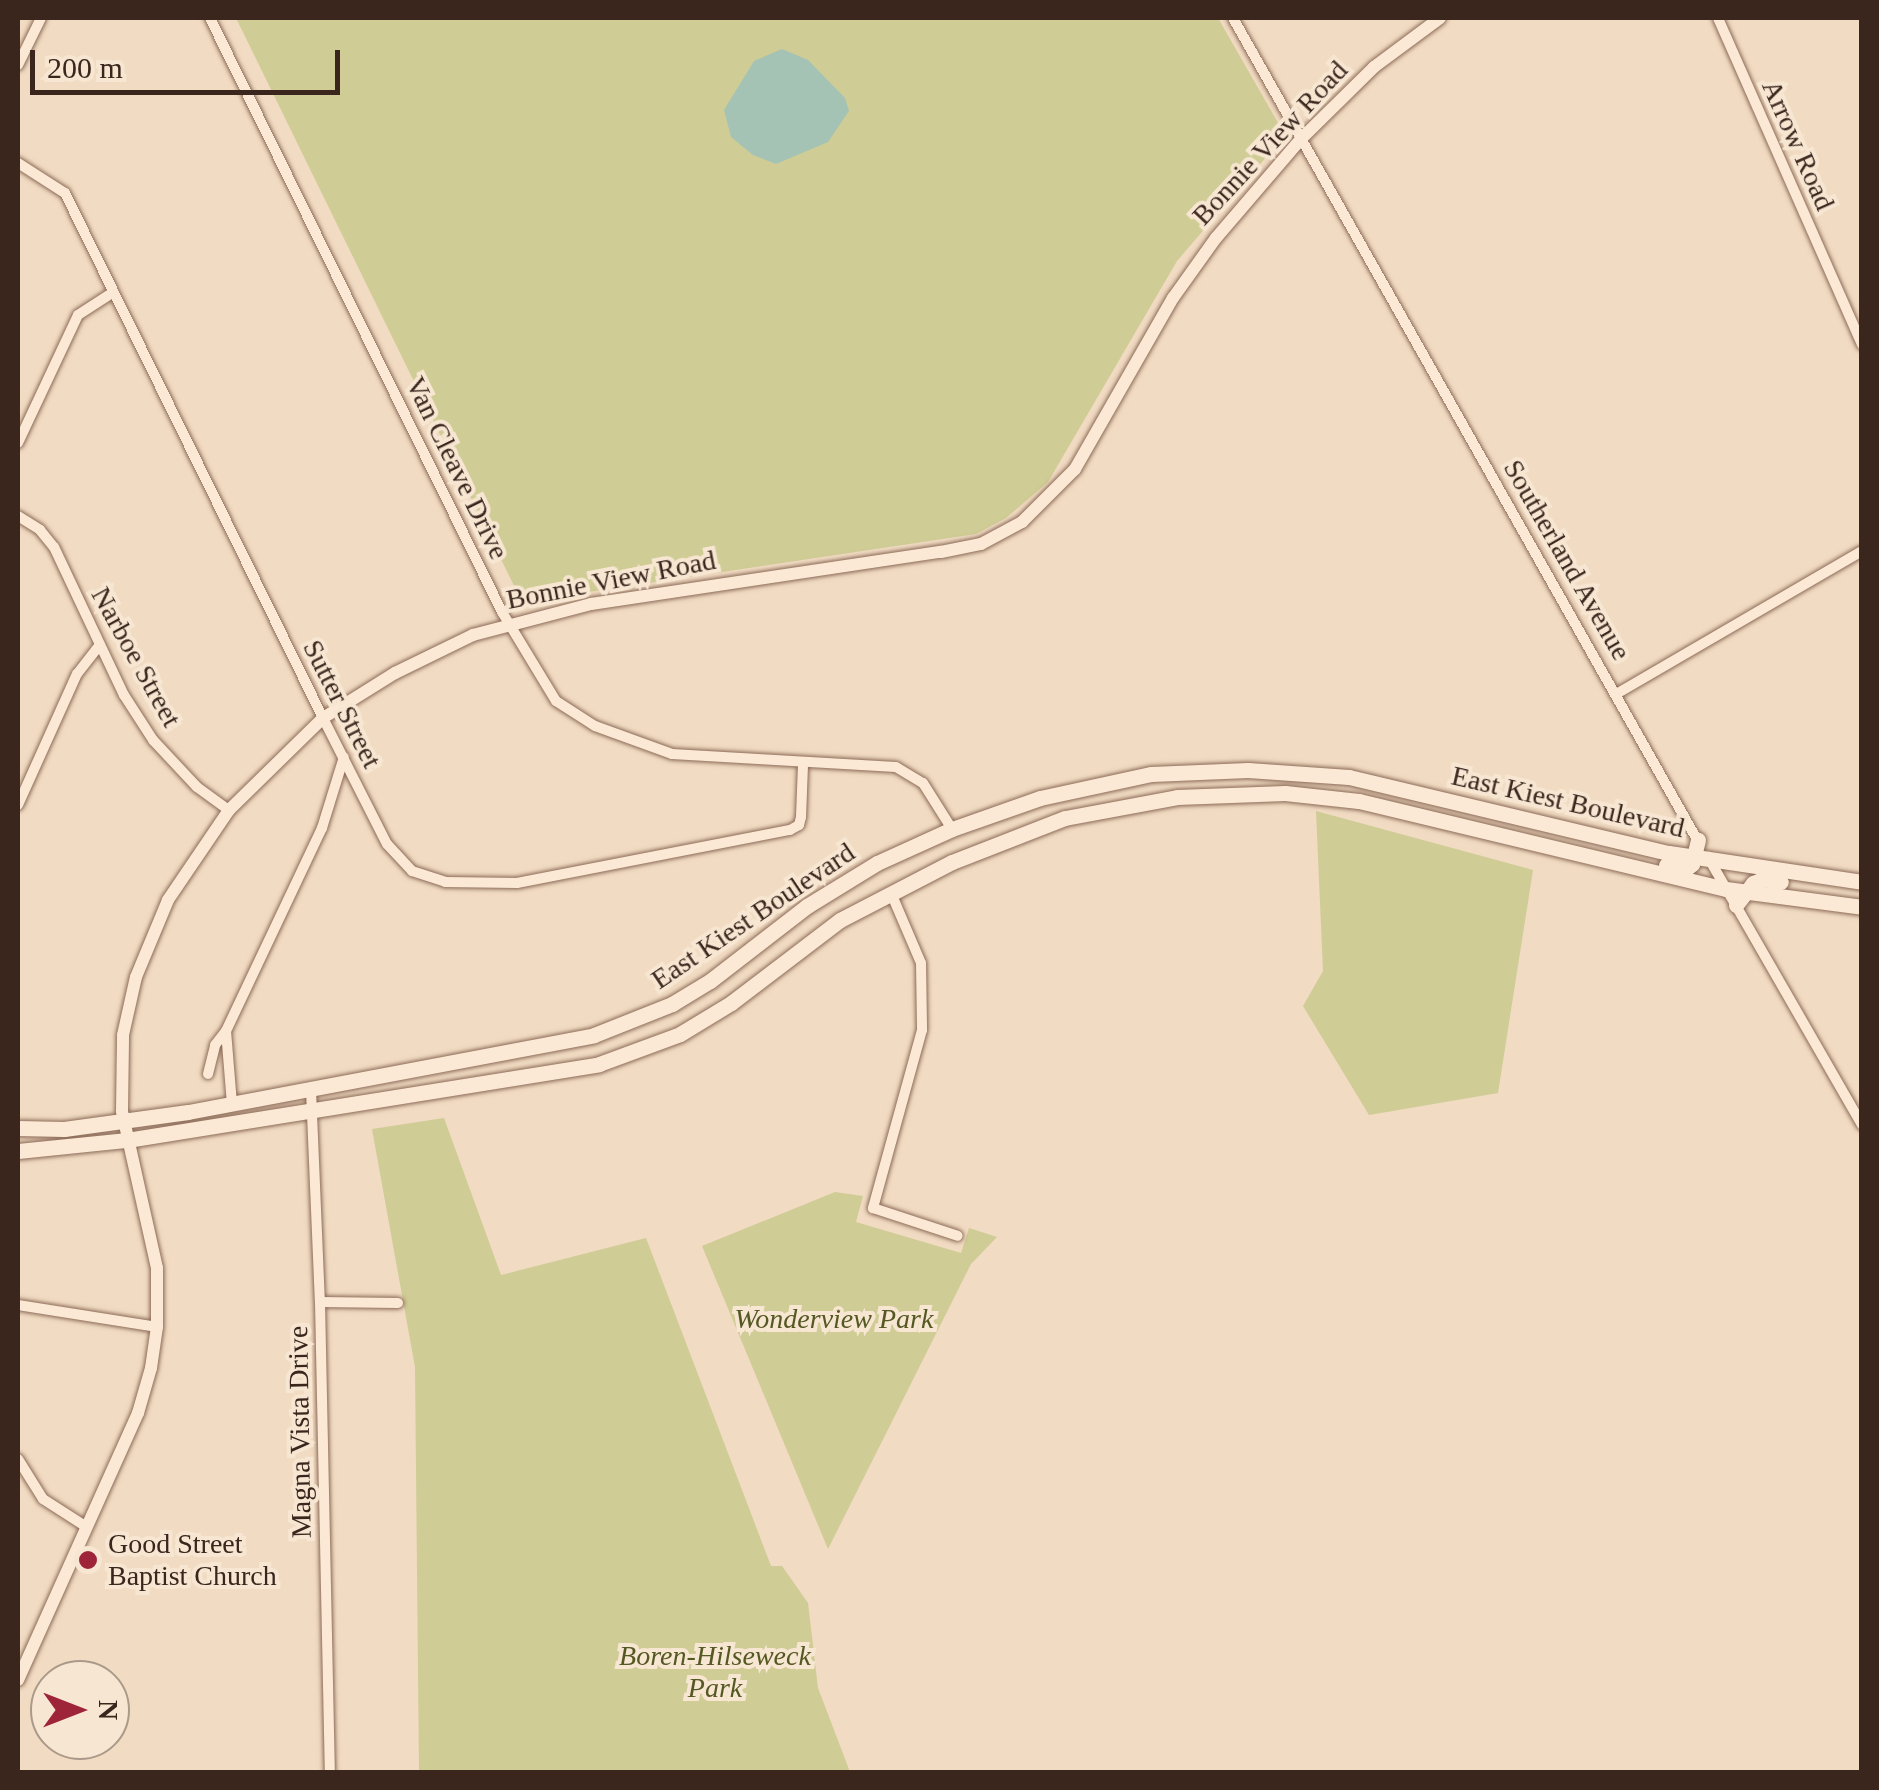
<!DOCTYPE html>
<html>
<head>
<meta charset="utf-8">
<style>
	body { margin:0 }
	#map { position:relative; width:1879px; height:1790px; overflow:hidden; background:#f1dbc2; font-family:"Times New Roman",serif }
	div>[style] { position:absolute }
	[style*='--x'] { left:calc(var(--x)*1px); top:calc(var(--y)*1px); width:calc(var(--w)*1px); rotate:calc(var(--a)*1deg) }
	.green>* { inset:0; background:#cfcc95 }
	.water>* { inset:0; background:#a4c3b5 }
	.roads { filter:drop-shadow(0 0 2px #8c6b58) drop-shadow(0 0 2px #8c6b58) }
	.minor>* { height:10px; margin:-5px; padding:0 5px; transform-origin:5px; border-radius:5px; background:#fbe9d6 }
	.tertiary>* { height:12px; margin:-6px; padding:0 6px; transform-origin:6px; border-radius:6px; background:#fbe9d6 }
	.secondary>* { height:15px; margin:-7.5px; padding:0 7.5px; transform-origin:7.5px; border-radius:7.5px; background:#fbe9d6 }
	.dots>* { width:28px; height:28px; translate:-50% -50%; box-sizing:border-box; border:5px solid #f7e6d2; border-radius:50% }
	span { translate:-50% -50%; white-space:nowrap; text-align:center; line-height:1.15; -webkit-text-stroke:8px #f7e6d2; paint-order:stroke }
	.street-label { font-size:28px; color:#3a261d }
	.park-label { font-size:28px; color:#545822; font-style:italic }
	.poi-label { font-size:28px; color:#3a261d }
	.left { translate:0 -50%; text-align:left }
	.frame { position:absolute; inset:0; border:20px solid #3a261d; pointer-events:none }
	.north { position:absolute; left:30px; top:1660px; width:100px; height:100px; box-sizing:border-box; background:#f7e6d2; border:2px solid #ab998a; border-radius:50%; rotate:90deg; font-size:28px; font-weight:700; line-height:40px; text-align:center; color:#3a261d }
	.north::after { content:''; display:block; margin:auto; width:35px; height:45px; background:#9e243a; clip-path:polygon(50% 0,100% 100%,50% 72%,0 100%) }
	.scale { position:absolute; left:30px; top:50px; width:310px; height:45px; box-sizing:border-box; border:5px solid #3a261d; border-top:0; padding-left:12px; font-size:30px; line-height:35px; white-space:nowrap; color:#3a261d; -webkit-text-stroke:8px #f7e6d2; paint-order:stroke }
</style>
</head>
<body>
<div id="map">
	<div class="green">
		<div style="clip-path:polygon(236px 18px,1218px 18px,1285px 135px,1177px 261px,1048px 482px,1006px 518px,976px 534px,522px 602px)"></div>
		<div style="clip-path:polygon(1316px 811px,1533px 870px,1498px 1093px,1369px 1115px,1303px 1006px,1323px 971px)"></div>
		<div style="clip-path:polygon(444px 1118px,501px 1275px,646px 1238px,771px 1566px,782px 1566px,808px 1603px,818px 1688px,850px 1772px,419px 1772px,415px 1367px,372px 1129px)"></div>
		<div style="clip-path:polygon(835px 1192px,863px 1196px,856px 1222px,961px 1253px,969px 1228px,997px 1237px,971px 1264px,828px 1549px,702px 1246px)"></div>
	</div>
	<div class="water">
		<div style="clip-path:polygon(782px 49px,808px 60px,845px 98px,849px 111px,828px 142px,776px 164px,753px 155px,731px 137px,724px 110px,754px 61px)"></div>
	</div>
	<div class="roads">
		<div class="minor">
			<div style="--x:210;--y:18;--w:662;--a:63.82"></div>
			<div style="--x:502;--y:612;--w:104;--a:58.8"></div>
			<div style="--x:556;--y:701;--w:46;--a:32.7"></div>
			<div style="--x:595;--y:726;--w:82;--a:20"></div>
			<div style="--x:672;--y:754;--w:224;--a:3.3"></div>
			<div style="--x:896;--y:767;--w:31;--a:31"></div>
			<div style="--x:923;--y:783;--w:54;--a:57.8"></div>
			<div style="--x:1233;--y:18;--w:948;--a:60.54"></div>
			<div style="--x:1718;--y:18;--w:357;--a:66.2"></div>
			<div style="--x:18;--y:65;--w:52;--a:-63.9"></div>
			<div style="--x:18;--y:163;--w:56;--a:32.6"></div>
			<div style="--x:65;--y:193;--w:585;--a:63.83"></div>
			<div style="--x:323;--y:718;--w:141;--a:63.1"></div>
			<div style="--x:387;--y:844;--w:37;--a:47"></div>
			<div style="--x:412;--y:871;--w:35;--a:18"></div>
			<div style="--x:445;--y:882;--w:72;--a:0.8"></div>
			<div style="--x:517;--y:883;--w:278;--a:-11"></div>
			<div style="--x:790;--y:830;--w:10;--a:-29"></div>
			<div style="--x:799;--y:825;--w:8;--a:-76"></div>
			<div style="--x:801;--y:817;--w:53;--a:-87.8"></div>
			<div style="--x:18;--y:443;--w:141;--a:-64.9"></div>
			<div style="--x:78;--y:315;--w:40;--a:-32.9"></div>
			<div style="--x:18;--y:516;--w:26;--a:32"></div>
			<div style="--x:40;--y:530;--w:22;--a:51"></div>
			<div style="--x:54;--y:547;--w:164;--a:64.7"></div>
			<div style="--x:124;--y:695;--w:54;--a:57.2"></div>
			<div style="--x:153;--y:740;--w:64;--a:46.9"></div>
			<div style="--x:197;--y:787;--w:39;--a:36"></div>
			<div style="--x:1618;--y:693;--w:282;--a:-30.2"></div>
			<div style="--x:18;--y:805;--w:144;--a:-65.8"></div>
			<div style="--x:77;--y:674;--w:37;--a:-52"></div>
			<div style="--x:1708;--y:857;--w:309;--a:60.1"></div>
			<div style="--x:891;--y:893;--w:76;--a:66.8"></div>
			<div style="--x:921;--y:963;--w:67;--a:89.1"></div>
			<div style="--x:922;--y:1030;--w:185;--a:105.4"></div>
			<div style="--x:873;--y:1208;--w:89;--a:18.2"></div>
			<div style="--x:208;--y:1074;--w:30;--a:-76"></div>
			<div style="--x:215;--y:1045;--w:18;--a:-52"></div>
			<div style="--x:311;--y:1090;--w:212;--a:87.6"></div>
			<div style="--x:320;--y:1302;--w:470;--a:88.8"></div>
			<div style="--x:232;--y:1104;--w:73;--a:-94.7"></div>
			<div style="--x:226;--y:1031;--w:225;--a:-64.7"></div>
			<div style="--x:322;--y:828;--w:74;--a:-72.8"></div>
			<div style="--x:320;--y:1302;--w:78;--a:0.7"></div>
			<div style="--x:18;--y:1305;--w:141;--a:9"></div>
			<div style="--x:18;--y:1459;--w:47;--a:58"></div>
			<div style="--x:43;--y:1499;--w:50;--a:32.7"></div>
		</div>
		<div class="tertiary">
			<div style="--x:18;--y:1680;--w:293;--a:-65.8"></div>
			<div style="--x:138;--y:1413;--w:47;--a:-73.9"></div>
			<div style="--x:151;--y:1368;--w:41;--a:-81.7"></div>
			<div style="--x:157;--y:1327;--w:59;--a:-90"></div>
			<div style="--x:157;--y:1268;--w:161;--a:-102.6"></div>
			<div style="--x:122;--y:1111;--w:76;--a:-89.2"></div>
			<div style="--x:123;--y:1035;--w:59;--a:-77.4"></div>
			<div style="--x:136;--y:977;--w:83;--a:-67.4"></div>
			<div style="--x:168;--y:900;--w:109;--a:-55.9"></div>
			<div style="--x:229;--y:810;--w:132;--a:-44.4"></div>
			<div style="--x:323;--y:718;--w:85;--a:-32"></div>
			<div style="--x:395;--y:673;--w:87;--a:-26"></div>
			<div style="--x:473;--y:635;--w:122;--a:-14.7"></div>
			<div style="--x:591;--y:604;--w:354;--a:-8.5"></div>
			<div style="--x:941;--y:552;--w:41;--a:-11.3"></div>
			<div style="--x:981;--y:544;--w:47;--a:-28.2"></div>
			<div style="--x:1022;--y:522;--w:75;--a:-45"></div>
			<div style="--x:1075;--y:469;--w:197;--a:-60.2"></div>
			<div style="--x:1173;--y:298;--w:74;--a:-54.4"></div>
			<div style="--x:1216;--y:238;--w:130;--a:-49.4"></div>
			<div style="--x:1301;--y:139;--w:103;--a:-44.6"></div>
			<div style="--x:1374;--y:67;--w:82;--a:-36.6"></div>
		</div>
		<div class="secondary">
			<div style="--x:1666;--y:865;--w:20;--a:11"></div>
			<div style="--x:1686;--y:869;--w:8;--a:-40"></div>
			<div style="--x:1692;--y:864;--w:25;--a:-76"></div>
			<div style="--x:1736;--y:905;--w:28;--a:-52"></div>
			<div style="--x:1753;--y:883;--w:11;--a:-22"></div>
			<div style="--x:1763;--y:879;--w:18;--a:9"></div>
			<div style="--x:18;--y:1128;--w:46;--a:1.2"></div>
			<div style="--x:64;--y:1129;--w:125;--a:-7.8"></div>
			<div style="--x:188;--y:1112;--w:413;--a:-10.7"></div>
			<div style="--x:594;--y:1035;--w:84;--a:-21.7"></div>
			<div style="--x:672;--y:1004;--w:44;--a:-31.2"></div>
			<div style="--x:710;--y:981;--w:123;--a:-37.7"></div>
			<div style="--x:807;--y:906;--w:82;--a:-31.6"></div>
			<div style="--x:877;--y:863;--w:82;--a:-24.4"></div>
			<div style="--x:952;--y:829;--w:93;--a:-19.4"></div>
			<div style="--x:1040;--y:798;--w:114;--a:-12.2"></div>
			<div style="--x:1151;--y:774;--w:97;--a:-2.4"></div>
			<div style="--x:1248;--y:770;--w:101;--a:4"></div>
			<div style="--x:1349;--y:777;--w:329;--a:13.4"></div>
			<div style="--x:1669;--y:853;--w:195;--a:8.5"></div>
			<div style="--x:18;--y:1151;--w:110;--a:-5.8"></div>
			<div style="--x:127;--y:1140;--w:478;--a:-9.1"></div>
			<div style="--x:599;--y:1064;--w:86;--a:-20.3"></div>
			<div style="--x:680;--y:1034;--w:60;--a:-31.3"></div>
			<div style="--x:731;--y:1003;--w:137;--a:-37.3"></div>
			<div style="--x:840;--y:920;--w:126;--a:-27.4"></div>
			<div style="--x:952;--y:862;--w:121;--a:-21.3"></div>
			<div style="--x:1065;--y:818;--w:114;--a:-10.6"></div>
			<div style="--x:1177;--y:797;--w:108;--a:-2.1"></div>
			<div style="--x:1285;--y:793;--w:74;--a:6.2"></div>
			<div style="--x:1359;--y:801;--w:377;--a:13.5"></div>
			<div style="--x:1726;--y:889;--w:137;--a:7.5"></div>
		</div>
	</div>
	<div class="dots">
		<div style="left:88px;top:1560px;background:#9e243a"></div>
	</div>
	<div class="street-label">
		<span style="left:1270px;top:143px;rotate:-47deg">Bonnie View Road</span>
		<span style="left:1798px;top:145px;rotate:66deg">Arrow Road</span>
		<span style="left:457px;top:468px;rotate:64deg">Van Cleave Drive</span>
		<span style="left:1567px;top:560px;rotate:60deg">Southerland Avenue</span>
		<span style="left:611px;top:580px;rotate:-11deg">Bonnie View Road</span>
		<span style="left:136px;top:657px;rotate:61deg">Narboe Street</span>
		<span style="left:342px;top:704px;rotate:63deg">Sutter Street</span>
		<span style="left:1568px;top:802px;rotate:13deg">East Kiest Boulevard</span>
		<span style="left:753px;top:916px;rotate:-34deg">East Kiest Boulevard</span>
		<span style="left:300px;top:1432px;rotate:-91deg">Magna Vista Drive</span>
	</div>
	<div class="park-label">
		<span style="left:834px;top:1319px">Wonderview Park</span>
		<span style="left:715px;top:1672px">Boren-Hilseweck<br>Park</span>
	</div>
	<div class="poi-label">
		<span class="left" style="left:108px;top:1560px">Good Street<br>Baptist Church</span>
	</div>
	<div class="frame"></div>
	<div class="north">N</div>
	<div class="scale">200 m</div>
</div>
</body>
</html>
